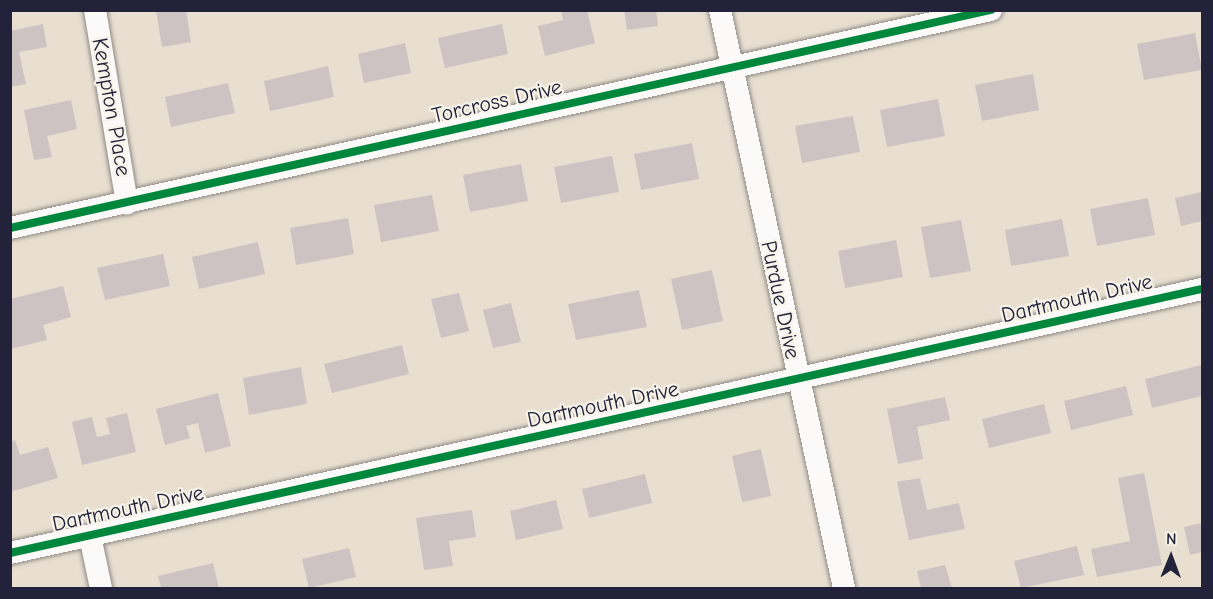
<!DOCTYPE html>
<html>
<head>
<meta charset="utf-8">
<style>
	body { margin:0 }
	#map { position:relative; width:1213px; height:599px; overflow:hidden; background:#e8dfd0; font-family:"Comic Neue",sans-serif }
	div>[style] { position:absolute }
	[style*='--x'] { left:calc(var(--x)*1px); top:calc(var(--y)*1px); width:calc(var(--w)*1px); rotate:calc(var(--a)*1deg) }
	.building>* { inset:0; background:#cec3c3 }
	.roads { filter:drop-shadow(0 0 2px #8e8a86) drop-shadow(0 0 2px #8e8a86) }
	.minor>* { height:22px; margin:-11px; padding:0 11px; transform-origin:11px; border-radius:11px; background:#fcfaf8 }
	.cycleway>* { height:8px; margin:-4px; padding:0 4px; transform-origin:4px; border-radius:4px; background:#00873e }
	span { translate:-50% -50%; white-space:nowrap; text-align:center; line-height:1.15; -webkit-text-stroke:4.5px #f7f3e8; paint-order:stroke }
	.street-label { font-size:22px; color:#22223b }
	.frame { position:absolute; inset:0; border:12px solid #22223b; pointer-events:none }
	.north { position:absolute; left:1141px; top:527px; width:60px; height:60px; -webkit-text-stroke:4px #f7f3e8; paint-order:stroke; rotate:1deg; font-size:16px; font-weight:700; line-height:24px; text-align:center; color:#22223b }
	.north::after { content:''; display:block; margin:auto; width:21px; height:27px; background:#22223b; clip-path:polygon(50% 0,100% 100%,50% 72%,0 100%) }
</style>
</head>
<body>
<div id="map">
	<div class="building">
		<div style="clip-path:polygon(156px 10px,186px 10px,191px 42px,162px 47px)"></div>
		<div style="clip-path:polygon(561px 10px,587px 10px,595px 43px,545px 56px,538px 26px,563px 20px)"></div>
		<div style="clip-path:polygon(624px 10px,656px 10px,658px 26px,627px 30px)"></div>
		<div style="clip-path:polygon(43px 24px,47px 47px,19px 52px,26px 84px,10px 87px,10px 31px)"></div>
		<div style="clip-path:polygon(502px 24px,508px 54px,445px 68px,438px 38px)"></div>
		<div style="clip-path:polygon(1195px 33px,1202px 70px,1144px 80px,1137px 44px)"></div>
		<div style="clip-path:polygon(405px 43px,411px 73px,364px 83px,358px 54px)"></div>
		<div style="clip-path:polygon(328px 66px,334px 97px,270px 111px,264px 81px)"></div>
		<div style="clip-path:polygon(1033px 74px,1039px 110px,982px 121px,975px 85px)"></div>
		<div style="clip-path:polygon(228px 83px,235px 113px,171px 127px,165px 97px)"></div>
		<div style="clip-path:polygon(938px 99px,945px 136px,887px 147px,880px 110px)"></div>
		<div style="clip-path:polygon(71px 100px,77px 129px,47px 136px,52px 157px,34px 160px,24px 110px)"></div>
		<div style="clip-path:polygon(853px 116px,860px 152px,802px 163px,795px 126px)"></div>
		<div style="clip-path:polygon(692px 143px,699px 179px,641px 190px,634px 154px)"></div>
		<div style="clip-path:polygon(612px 156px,619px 192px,561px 203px,554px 167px)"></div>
		<div style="clip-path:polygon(521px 164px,528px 201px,470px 212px,463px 175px)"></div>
		<div style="clip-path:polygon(1202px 192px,1202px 221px,1181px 226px,1175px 198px)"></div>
		<div style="clip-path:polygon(432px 195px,439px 231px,381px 242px,374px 205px)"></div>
		<div style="clip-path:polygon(1148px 198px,1155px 235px,1097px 246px,1090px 209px)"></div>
		<div style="clip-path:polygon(348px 218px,354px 254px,296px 265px,290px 228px)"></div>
		<div style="clip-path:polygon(1062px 219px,1069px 256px,1011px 266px,1005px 230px)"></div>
		<div style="clip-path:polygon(961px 220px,971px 271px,930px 278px,921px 227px)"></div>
		<div style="clip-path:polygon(896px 240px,903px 277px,845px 288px,838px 251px)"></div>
		<div style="clip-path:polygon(258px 242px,265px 274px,199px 289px,192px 257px)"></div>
		<div style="clip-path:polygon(163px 254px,170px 286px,105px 300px,97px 268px)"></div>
		<div style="clip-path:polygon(712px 270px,723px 321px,682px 330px,671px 279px)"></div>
		<div style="clip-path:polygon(63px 286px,71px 317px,43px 325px,47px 340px,10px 349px,10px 299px)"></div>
		<div style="clip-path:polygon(639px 290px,647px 327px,576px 340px,568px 304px)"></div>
		<div style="clip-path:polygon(459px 293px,469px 331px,441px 338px,431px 299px)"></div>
		<div style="clip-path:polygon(511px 303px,521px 342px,493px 348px,483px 310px)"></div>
		<div style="clip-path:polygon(402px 345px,409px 374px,332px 393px,324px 364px)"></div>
		<div style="clip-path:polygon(1202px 365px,1202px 396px,1152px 408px,1145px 379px)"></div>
		<div style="clip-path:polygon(301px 367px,307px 404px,249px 415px,243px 378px)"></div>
		<div style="clip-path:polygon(1126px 386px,1133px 415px,1071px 430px,1064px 401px)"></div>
		<div style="clip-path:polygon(218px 393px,231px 446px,205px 453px,198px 423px,186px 426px,190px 438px,165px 445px,156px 409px)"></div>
		<div style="clip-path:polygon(945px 397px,950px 420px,917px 427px,923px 459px,898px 464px,887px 409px)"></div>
		<div style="clip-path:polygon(1044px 404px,1051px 433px,989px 448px,982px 419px)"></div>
		<div style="clip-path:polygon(127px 413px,136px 452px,82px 465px,72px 422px,92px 417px,97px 437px,110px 434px,106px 418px)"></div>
		<div style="clip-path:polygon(15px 440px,20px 455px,48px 447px,58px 478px,10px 492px,10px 442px)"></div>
		<div style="clip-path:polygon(761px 449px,771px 496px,742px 502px,732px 456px)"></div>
		<div style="clip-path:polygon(1144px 473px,1162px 565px,1097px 577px,1091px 549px,1130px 541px,1118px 478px)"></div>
		<div style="clip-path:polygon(645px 474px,652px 503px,589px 518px,582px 489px)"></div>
		<div style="clip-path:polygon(920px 478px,927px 510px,959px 503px,965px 529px,909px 540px,897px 482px)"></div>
		<div style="clip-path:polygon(556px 500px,563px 529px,516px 540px,510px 511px)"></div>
		<div style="clip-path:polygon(472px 510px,476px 537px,449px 541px,453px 566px,424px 570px,416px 518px)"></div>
		<div style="clip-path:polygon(1202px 523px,1202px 552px,1190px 555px,1184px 527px)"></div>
		<div style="clip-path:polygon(1077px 546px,1084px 575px,1021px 588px,1014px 561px)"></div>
		<div style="clip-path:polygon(349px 548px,356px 577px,309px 588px,302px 559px)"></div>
		<div style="clip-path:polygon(213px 563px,219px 588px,161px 588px,158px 576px)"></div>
		<div style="clip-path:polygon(945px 565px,952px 588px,921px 588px,917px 571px)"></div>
	</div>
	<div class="roads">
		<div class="minor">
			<div style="--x:95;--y:10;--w:196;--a:80.6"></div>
			<div style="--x:720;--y:10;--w:591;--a:77.89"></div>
			<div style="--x:10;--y:228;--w:1005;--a:-12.53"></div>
			<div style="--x:90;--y:536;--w:53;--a:78.1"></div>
			<div style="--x:10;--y:553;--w:1221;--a:-12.49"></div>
		</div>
	</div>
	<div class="cycleway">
		<div style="--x:10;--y:228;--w:1005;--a:-12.53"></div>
		<div style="--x:10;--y:553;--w:1221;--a:-12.49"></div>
	</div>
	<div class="street-label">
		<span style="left:497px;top:102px;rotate:-13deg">Torcross Drive</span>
		<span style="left:111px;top:107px;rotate:80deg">Kempton Place</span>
		<span style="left:1077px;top:299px;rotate:-13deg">Dartmouth Drive</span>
		<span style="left:780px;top:300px;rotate:78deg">Purdue Drive</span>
		<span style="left:603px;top:405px;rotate:-12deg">Dartmouth Drive</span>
		<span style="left:128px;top:509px;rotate:-12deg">Dartmouth Drive</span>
	</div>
	<div class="frame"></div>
	<div class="north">N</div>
</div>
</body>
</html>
